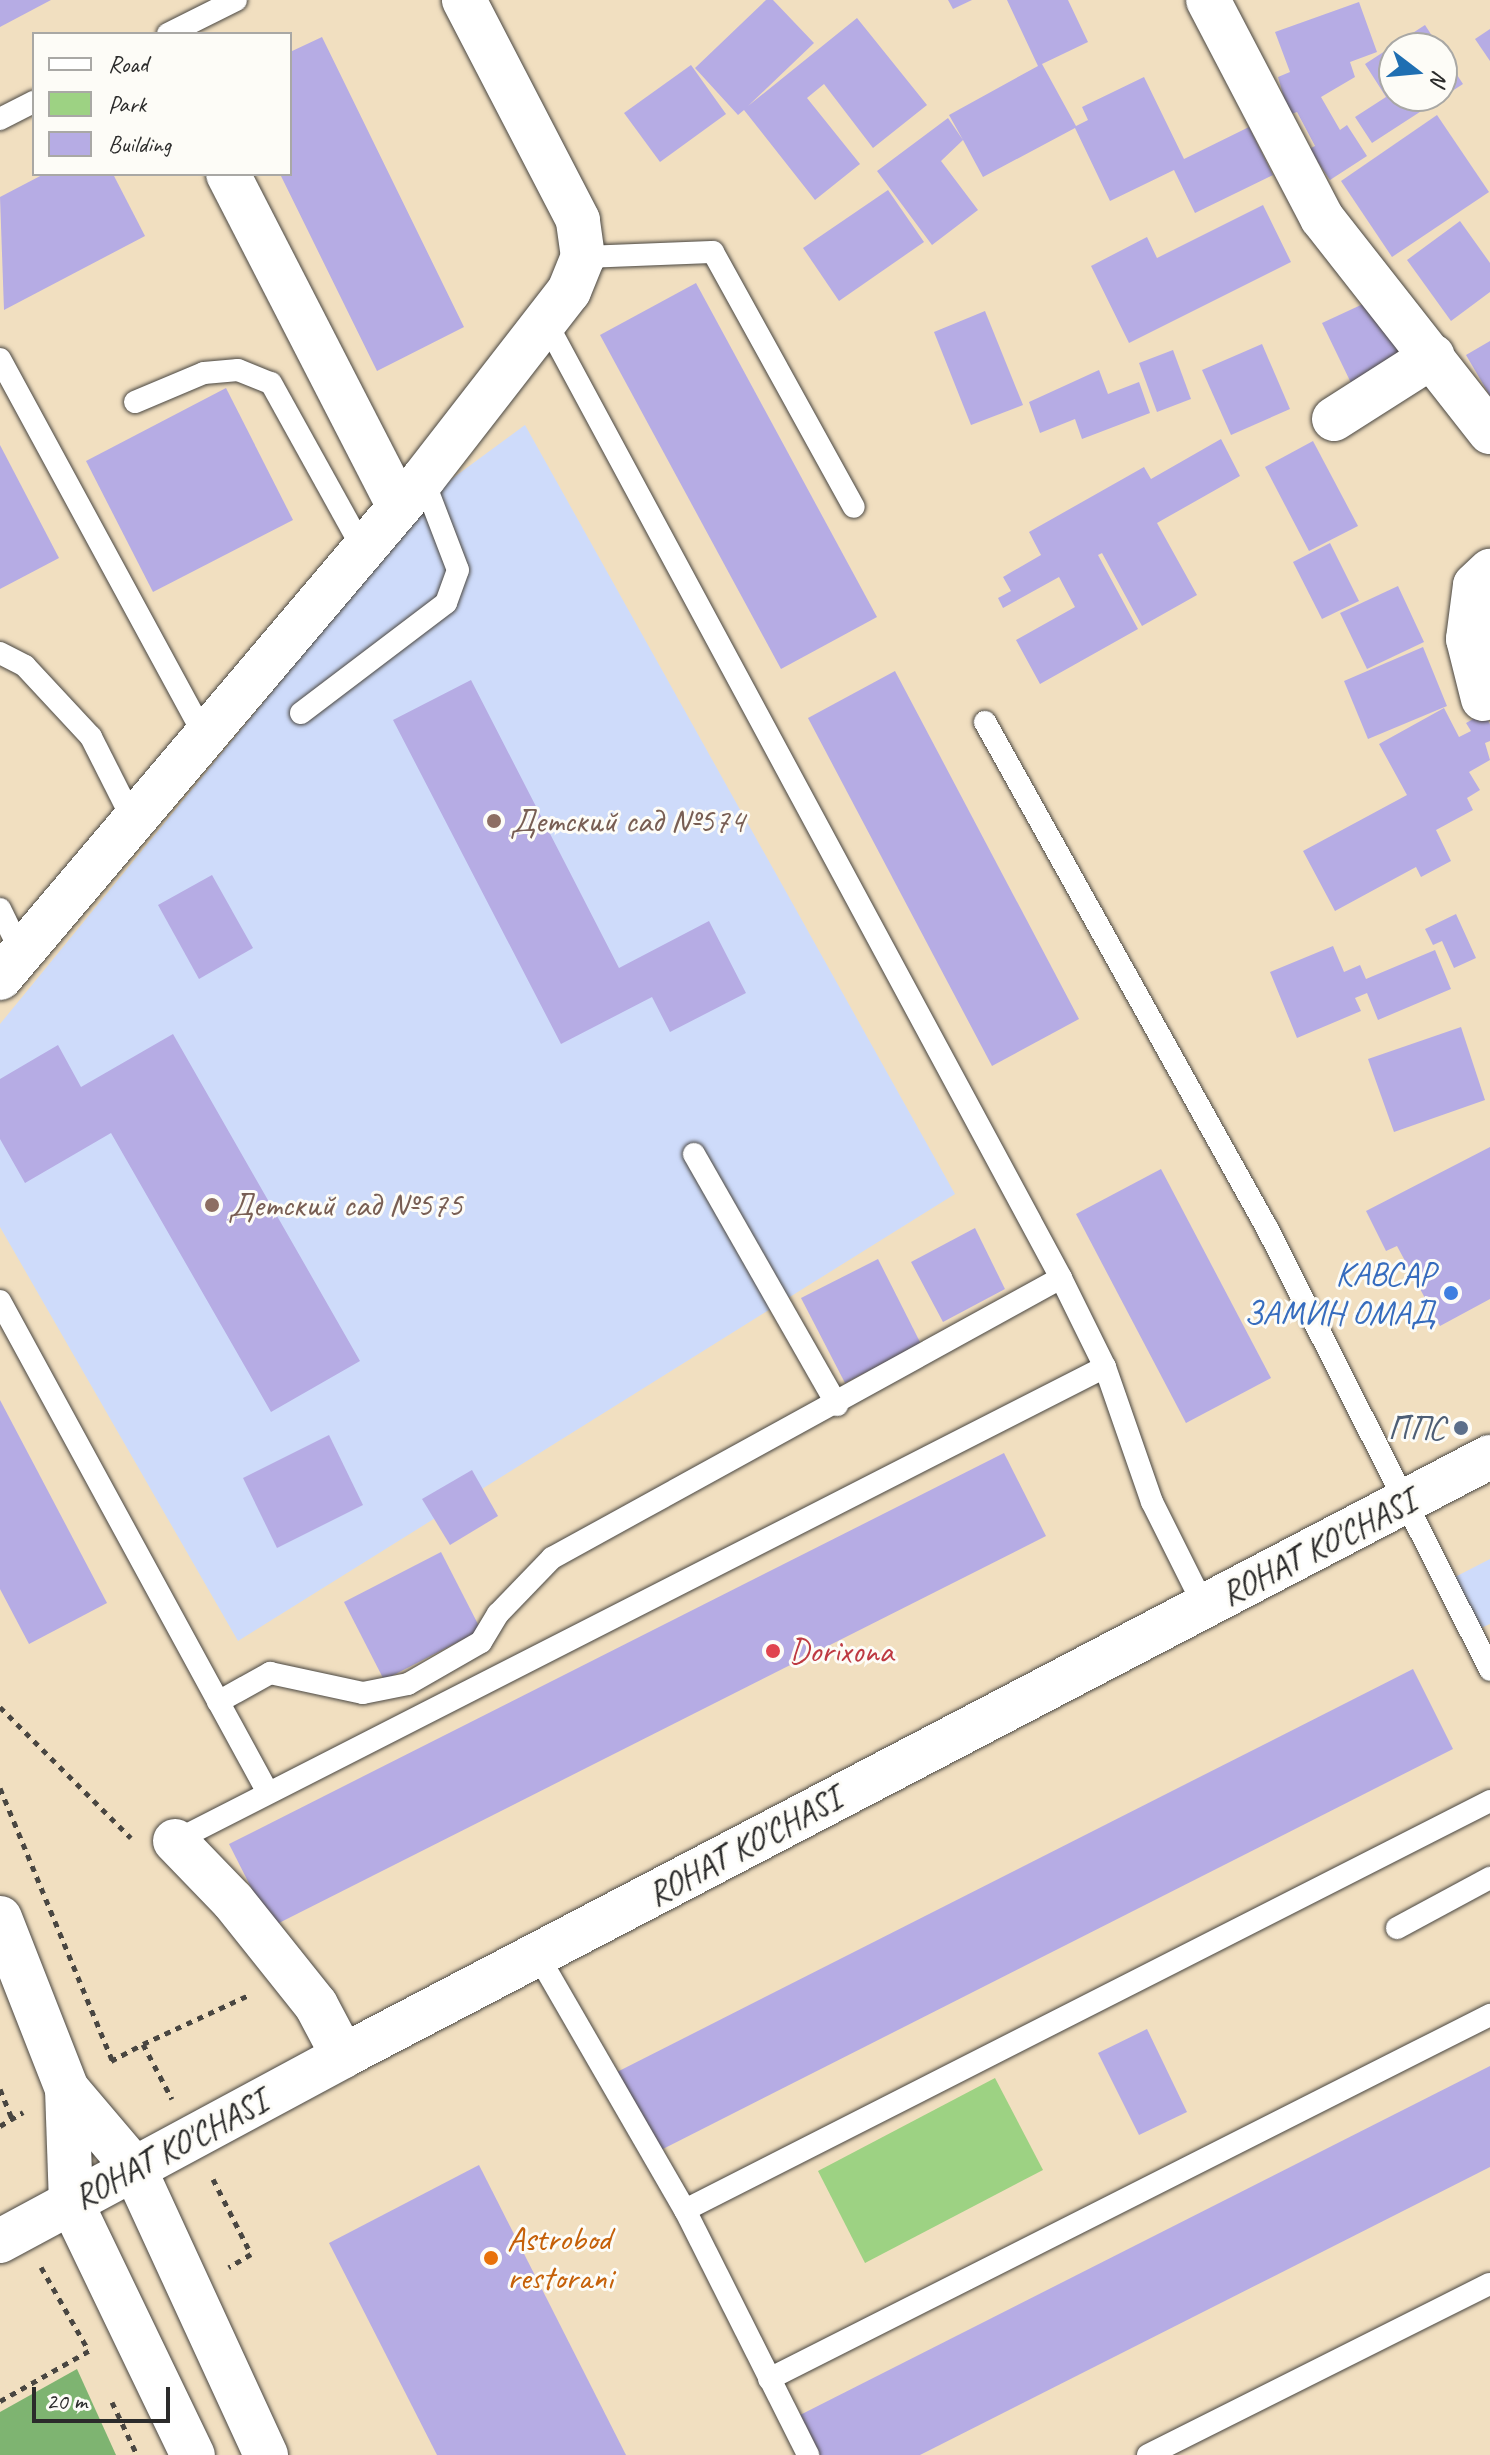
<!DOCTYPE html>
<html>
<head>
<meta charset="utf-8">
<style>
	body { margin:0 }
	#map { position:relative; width:1490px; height:2455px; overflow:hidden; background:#f1dfc0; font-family:Caveat,sans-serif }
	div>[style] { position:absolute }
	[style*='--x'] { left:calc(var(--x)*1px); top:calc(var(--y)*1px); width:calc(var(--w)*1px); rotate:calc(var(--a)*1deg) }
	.built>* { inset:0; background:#cedbfa }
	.green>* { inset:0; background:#9dd283 }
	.forest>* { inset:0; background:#7eb471 }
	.building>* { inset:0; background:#b6ace4 }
	.path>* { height:5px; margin-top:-2.5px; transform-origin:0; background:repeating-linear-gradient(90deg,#494641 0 6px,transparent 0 12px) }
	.roads { filter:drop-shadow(0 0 2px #494641) drop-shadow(0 0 2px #494641) }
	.service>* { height:22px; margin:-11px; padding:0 11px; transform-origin:11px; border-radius:11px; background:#fff }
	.minor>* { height:44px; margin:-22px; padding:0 22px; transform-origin:22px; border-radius:22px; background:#fff }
	.tertiary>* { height:44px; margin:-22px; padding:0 22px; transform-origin:22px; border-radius:22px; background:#fff }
	.dots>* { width:22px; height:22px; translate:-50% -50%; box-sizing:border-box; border:4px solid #fdfcf7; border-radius:50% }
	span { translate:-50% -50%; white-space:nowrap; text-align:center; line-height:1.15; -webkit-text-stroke:6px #fdfcf7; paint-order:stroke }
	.education-label { font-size:34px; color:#785e54 }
	.left { translate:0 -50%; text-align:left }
	.shop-label { font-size:34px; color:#366cbe }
	.right { translate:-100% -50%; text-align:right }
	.service-label { font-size:34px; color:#4e5e75 }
	.street-label { font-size:34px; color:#2b2b2b }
	.health-label { font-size:34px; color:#be3a42 }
	.food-label { font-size:34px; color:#c56008 }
	.legend { position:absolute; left:32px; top:32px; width:260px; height:144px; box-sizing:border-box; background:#fdfcf7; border:2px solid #a9a8a5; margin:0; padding:10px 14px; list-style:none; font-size:24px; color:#2b2b2b }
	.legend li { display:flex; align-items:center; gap:16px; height:40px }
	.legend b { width:40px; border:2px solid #a9a8a5 }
	.north { position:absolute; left:1378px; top:32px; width:80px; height:80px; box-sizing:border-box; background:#fdfcf7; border:2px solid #a9a8a5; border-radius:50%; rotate:106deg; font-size:22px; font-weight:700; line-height:32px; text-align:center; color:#2b2b2b }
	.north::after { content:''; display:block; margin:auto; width:28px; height:36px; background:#1f6fb2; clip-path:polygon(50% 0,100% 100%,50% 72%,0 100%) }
	.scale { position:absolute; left:32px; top:2387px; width:138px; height:36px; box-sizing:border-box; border:4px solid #2b2b2b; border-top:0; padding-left:10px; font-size:24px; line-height:28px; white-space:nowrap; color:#2b2b2b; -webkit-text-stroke:6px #fdfcf7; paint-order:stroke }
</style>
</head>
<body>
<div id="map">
	<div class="built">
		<div style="clip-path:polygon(525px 425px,955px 1194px,238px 1641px,0 1227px,0 1024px,438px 489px)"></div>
		<div style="clip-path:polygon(1490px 1559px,1490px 1624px,1481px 1628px,1455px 1577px)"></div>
	</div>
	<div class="green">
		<div style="clip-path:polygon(995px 2078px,1043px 2170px,865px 2263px,818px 2171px)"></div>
	</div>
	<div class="forest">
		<div style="clip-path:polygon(77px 2369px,116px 2455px,0 2455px,0 2412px)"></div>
	</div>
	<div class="building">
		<div style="clip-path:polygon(0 0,51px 0,0 27px)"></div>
		<div style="clip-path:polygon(766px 0,773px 0,814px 43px,748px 106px,857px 18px,927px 105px,873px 148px,824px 84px,807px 98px,860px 164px,815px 200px,744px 110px,738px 115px,695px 68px)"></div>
		<div style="clip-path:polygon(948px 0,972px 0,953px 9px)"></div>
		<div style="clip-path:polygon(1007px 0,1068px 0,1088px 42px,1042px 64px,1076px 126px,1088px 120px,1082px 107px,1144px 77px,1184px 159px,1249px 127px,1273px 175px,1195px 213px,1174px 170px,1110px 201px,1075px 128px,983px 177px,963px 140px,941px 161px,978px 210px,932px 245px,877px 171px,948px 118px,963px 140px,949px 115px,1038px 66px)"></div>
		<div style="clip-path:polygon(1359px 2px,1377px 52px,1350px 62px,1355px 77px,1321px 97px,1340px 130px,1347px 125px,1367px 156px,1330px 180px,1309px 149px,1315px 146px,1297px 112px,1289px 115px,1278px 77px,1290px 72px,1275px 32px)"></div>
		<div style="clip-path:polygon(1425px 25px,1440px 48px,1394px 48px,1394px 96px,1442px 96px,1442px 52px,1463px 84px,1372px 143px,1355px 117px,1386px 97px,1365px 64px)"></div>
		<div style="clip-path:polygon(1490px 29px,1490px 61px,1475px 39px)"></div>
		<div style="clip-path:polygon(322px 37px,464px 327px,377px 371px,280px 174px,290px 174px,290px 52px)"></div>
		<div style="clip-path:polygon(691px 65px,726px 114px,660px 162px,624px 113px)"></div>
		<div style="clip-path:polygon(1437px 115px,1489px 192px,1392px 257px,1341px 181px)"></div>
		<div style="clip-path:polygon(44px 174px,113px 174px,145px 236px,4px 310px,0 197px)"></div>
		<div style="clip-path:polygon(888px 190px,924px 242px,839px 301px,803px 248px)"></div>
		<div style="clip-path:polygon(1263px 205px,1291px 262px,1129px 343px,1091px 266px,1147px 237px,1157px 258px)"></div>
		<div style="clip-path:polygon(1460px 221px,1490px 263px,1490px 292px,1451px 321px,1407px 260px)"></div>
		<div style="clip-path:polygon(696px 283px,877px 617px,781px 669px,600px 335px)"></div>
		<div style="clip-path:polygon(1376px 298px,1405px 360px,1352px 385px,1322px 323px)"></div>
		<div style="clip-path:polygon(985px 311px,1023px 405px,971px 425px,934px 332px)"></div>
		<div style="clip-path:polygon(1490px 341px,1490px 396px,1466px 355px)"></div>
		<div style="clip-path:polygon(1262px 344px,1290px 409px,1231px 435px,1202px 370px)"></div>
		<div style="clip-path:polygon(1173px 350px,1191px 399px,1157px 412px,1139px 363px)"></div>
		<div style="clip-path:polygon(1099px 370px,1108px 394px,1139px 382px,1150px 413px,1082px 439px,1075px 419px,1040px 433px,1029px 402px)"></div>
		<div style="clip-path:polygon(226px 388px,293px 520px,153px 592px,86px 461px)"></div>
		<div style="clip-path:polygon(1221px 439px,1240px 476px,1157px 523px,1197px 595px,1142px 626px,1102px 553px,1098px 555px,1138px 629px,1040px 684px,1016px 640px,1075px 607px,1059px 577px,1003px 608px,998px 598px,1011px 591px,1003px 577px,1041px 555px,1029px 532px,1144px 467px,1151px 479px)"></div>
		<div style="clip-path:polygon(1313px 441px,1358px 526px,1309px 551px,1265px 467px)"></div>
		<div style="clip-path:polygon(0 445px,59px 558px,0 589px)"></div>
		<div style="clip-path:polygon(1330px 543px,1359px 601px,1322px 619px,1293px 562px)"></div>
		<div style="clip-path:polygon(1398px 586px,1424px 642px,1367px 669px,1340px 613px)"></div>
		<div style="clip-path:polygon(1423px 647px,1447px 706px,1368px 739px,1344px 681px)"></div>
		<div style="clip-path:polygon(895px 671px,1079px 1019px,992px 1066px,808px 718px)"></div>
		<div style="clip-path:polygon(471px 680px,619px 968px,709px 921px,746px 993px,670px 1032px,652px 997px,561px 1044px,393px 720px)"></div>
		<div style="clip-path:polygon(1444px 708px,1459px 737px,1471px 731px,1466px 723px,1484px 713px,1490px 724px,1490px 741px,1485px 743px,1490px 760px,1469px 772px,1480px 790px,1467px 798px,1473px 810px,1436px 830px,1451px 861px,1421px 877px,1416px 867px,1335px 911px,1303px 851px,1407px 795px,1379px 744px)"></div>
		<div style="clip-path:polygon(212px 875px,253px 948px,199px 979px,158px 905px)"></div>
		<div style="clip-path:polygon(1456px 914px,1476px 958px,1454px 968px,1442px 941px,1433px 945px,1425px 929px)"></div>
		<div style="clip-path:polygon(1333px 946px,1344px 972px,1360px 965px,1366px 979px,1435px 950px,1451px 989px,1378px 1020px,1367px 993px,1355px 998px,1361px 1011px,1297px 1038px,1270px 972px)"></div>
		<div style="clip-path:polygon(1461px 1027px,1485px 1100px,1394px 1132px,1368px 1059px)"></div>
		<div style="clip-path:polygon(173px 1034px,360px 1361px,271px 1412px,111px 1133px,25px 1183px,0 1139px,0 1079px,58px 1045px,81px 1087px)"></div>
		<div style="clip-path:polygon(1490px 1147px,1490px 1299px,1440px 1326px,1397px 1246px,1386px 1251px,1366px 1211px)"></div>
		<div style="clip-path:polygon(1161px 1169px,1271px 1378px,1186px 1423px,1076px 1214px)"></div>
		<div style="clip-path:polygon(975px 1228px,1005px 1289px,943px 1322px,911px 1262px)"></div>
		<div style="clip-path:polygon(878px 1259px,921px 1344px,845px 1383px,801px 1298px)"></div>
		<div style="clip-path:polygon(0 1400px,107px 1603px,29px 1644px,0 1589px)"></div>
		<div style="clip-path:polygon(329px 1435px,363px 1505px,277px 1548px,243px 1478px)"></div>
		<div style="clip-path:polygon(1004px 1453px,1046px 1536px,271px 1927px,229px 1844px)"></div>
		<div style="clip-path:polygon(472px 1470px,498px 1516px,450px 1545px,422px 1499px)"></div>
		<div style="clip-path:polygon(441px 1552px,481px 1630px,384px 1680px,344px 1602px)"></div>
		<div style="clip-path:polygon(1413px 1669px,1453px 1749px,657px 2152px,617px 2072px)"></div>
		<div style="clip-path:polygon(1147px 2029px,1187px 2112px,1139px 2135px,1098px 2053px)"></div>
		<div style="clip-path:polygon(1490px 2066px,1490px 2167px,920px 2455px,820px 2455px,800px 2415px)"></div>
		<div style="clip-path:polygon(479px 2165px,626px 2455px,437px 2455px,329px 2243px)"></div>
	</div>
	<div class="path">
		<div style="--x:0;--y:1707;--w:185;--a:45"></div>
		<div style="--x:0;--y:1788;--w:294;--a:67.6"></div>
		<div style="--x:143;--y:2044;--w:119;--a:-24.8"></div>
		<div style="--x:111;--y:2061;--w:36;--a:-28"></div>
		<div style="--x:143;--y:2044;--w:62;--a:62.2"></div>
		<div style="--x:0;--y:2089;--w:31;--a:68"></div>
		<div style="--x:0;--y:2126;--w:27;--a:-31"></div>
		<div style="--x:213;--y:2179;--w:84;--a:63.1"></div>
		<div style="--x:251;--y:2254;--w:26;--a:149"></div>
		<div style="--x:41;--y:2267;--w:91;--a:60.3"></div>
		<div style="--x:0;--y:2401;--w:106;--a:-29.5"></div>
		<div style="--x:112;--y:2402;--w:59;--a:64.7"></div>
	</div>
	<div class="roads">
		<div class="service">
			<div style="--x:168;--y:34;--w:76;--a:-26.6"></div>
			<div style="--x:0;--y:119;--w:38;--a:-27"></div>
			<div style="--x:583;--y:257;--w:130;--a:-2.2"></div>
			<div style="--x:713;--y:252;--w:291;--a:61.1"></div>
			<div style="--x:547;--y:324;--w:1084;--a:61.68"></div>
			<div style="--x:1061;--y:1278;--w:99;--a:63.7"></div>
			<div style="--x:1105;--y:1367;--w:143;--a:70.8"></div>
			<div style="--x:1152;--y:1502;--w:116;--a:63.4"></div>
			<div style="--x:0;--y:359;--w:428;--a:61.5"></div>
			<div style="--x:135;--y:402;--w:75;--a:-22.8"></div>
			<div style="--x:204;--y:373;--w:34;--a:-5"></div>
			<div style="--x:238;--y:370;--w:35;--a:22"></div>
			<div style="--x:271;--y:383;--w:190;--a:61"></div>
			<div style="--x:0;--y:653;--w:28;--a:27"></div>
			<div style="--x:25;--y:666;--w:97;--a:47.1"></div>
			<div style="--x:91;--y:737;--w:91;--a:63.2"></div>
			<div style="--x:301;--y:713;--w:182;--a:-37.2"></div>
			<div style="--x:446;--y:603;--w:35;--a:-70"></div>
			<div style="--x:458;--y:570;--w:97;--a:-111"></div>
			<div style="--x:985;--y:722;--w:579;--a:60.87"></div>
			<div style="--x:1267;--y:1228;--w:495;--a:63.2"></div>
			<div style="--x:0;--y:909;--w:48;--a:64"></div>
			<div style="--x:694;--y:1154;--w:289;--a:60.3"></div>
			<div style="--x:0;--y:1301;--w:558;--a:61.41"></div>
			<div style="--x:218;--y:1702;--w:60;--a:-29.1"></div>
			<div style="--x:270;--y:1673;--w:95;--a:12.1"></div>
			<div style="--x:363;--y:1693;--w:46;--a:-11.3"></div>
			<div style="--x:408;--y:1684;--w:84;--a:-29.9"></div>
			<div style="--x:481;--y:1642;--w:33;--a:-59"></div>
			<div style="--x:498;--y:1614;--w:78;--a:-46"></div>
			<div style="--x:552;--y:1558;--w:581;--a:-28.82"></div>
			<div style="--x:175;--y:1841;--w:1044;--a:-27.01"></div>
			<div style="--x:1397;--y:1928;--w:106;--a:-28.3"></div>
			<div style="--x:537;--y:1954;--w:296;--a:60"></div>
			<div style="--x:685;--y:2210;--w:274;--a:63.3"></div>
			<div style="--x:685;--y:2210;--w:903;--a:-26.93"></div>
			<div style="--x:769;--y:2379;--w:808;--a:-26.79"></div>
			<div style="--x:1148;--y:2455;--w:382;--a:-26.6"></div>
		</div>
		<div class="minor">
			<div style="--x:1208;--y:0;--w:246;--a:62.4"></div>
			<div style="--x:1322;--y:218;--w:272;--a:51.9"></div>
			<div style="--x:228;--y:174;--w:374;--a:62.8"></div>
			<div style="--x:1334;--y:419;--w:117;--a:-32.5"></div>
			<div style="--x:1483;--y:699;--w:62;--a:-104"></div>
			<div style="--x:1468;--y:639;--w:54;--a:-82.6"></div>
			<div style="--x:1475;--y:585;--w:21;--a:-43"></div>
			<div style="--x:0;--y:978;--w:654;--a:-49.71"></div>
			<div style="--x:423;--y:479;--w:238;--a:-52.2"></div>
			<div style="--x:569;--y:291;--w:37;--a:-68"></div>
			<div style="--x:583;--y:257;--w:37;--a:-98"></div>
			<div style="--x:578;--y:220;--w:248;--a:-117.4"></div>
			<div style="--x:175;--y:1841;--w:83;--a:46"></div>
			<div style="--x:233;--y:1901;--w:133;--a:51.4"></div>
			<div style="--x:316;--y:2005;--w:58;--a:62.1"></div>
		</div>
		<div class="tertiary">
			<div style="--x:0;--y:1918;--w:184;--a:68.6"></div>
			<div style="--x:67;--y:2089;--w:113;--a:88"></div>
			<div style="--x:71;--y:2202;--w:281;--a:64.3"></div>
			<div style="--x:67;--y:2089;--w:104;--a:49.7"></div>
			<div style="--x:134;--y:2168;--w:316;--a:65.3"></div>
			<div style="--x:0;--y:2241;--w:390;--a:-28.3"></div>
			<div style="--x:343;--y:2056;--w:1294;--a:-27.58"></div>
		</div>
	</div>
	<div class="dots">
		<div style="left:494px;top:821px;background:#8d6e63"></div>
		<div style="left:212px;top:1205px;background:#8d6e63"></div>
		<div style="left:1451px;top:1293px;background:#3f7fe0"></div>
		<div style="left:1461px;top:1428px;background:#5c6f8a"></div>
		<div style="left:773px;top:1651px;background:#e0444e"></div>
		<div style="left:491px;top:2258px;background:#e8710a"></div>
	</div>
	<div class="education-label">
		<span class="left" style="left:510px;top:821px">Детский сад №574</span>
		<span class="left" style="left:228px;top:1205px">Детский сад №575</span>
	</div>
	<div class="shop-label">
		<span class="right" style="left:1435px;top:1293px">КАВСАР<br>ЗАМИН ОМАД</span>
	</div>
	<div class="service-label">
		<span class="right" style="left:1445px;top:1428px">ППС</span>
	</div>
	<div class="street-label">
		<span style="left:1318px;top:1547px;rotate:-27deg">ROHAT KO'CHASI</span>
		<span style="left:744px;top:1846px;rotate:-28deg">ROHAT KO'CHASI</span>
		<span style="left:170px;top:2149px;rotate:-28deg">ROHAT KO'CHASI</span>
	</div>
	<div class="health-label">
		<span class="left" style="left:789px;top:1651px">Dorixona</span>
	</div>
	<div class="food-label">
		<span class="left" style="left:507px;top:2258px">Astrobod<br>restorani</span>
	</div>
	<ul class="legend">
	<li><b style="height:10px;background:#fff"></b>Road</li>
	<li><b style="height:22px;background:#9dd283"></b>Park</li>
	<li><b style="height:22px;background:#b6ace4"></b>Building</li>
	</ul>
	<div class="north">N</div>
	<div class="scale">20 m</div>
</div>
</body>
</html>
